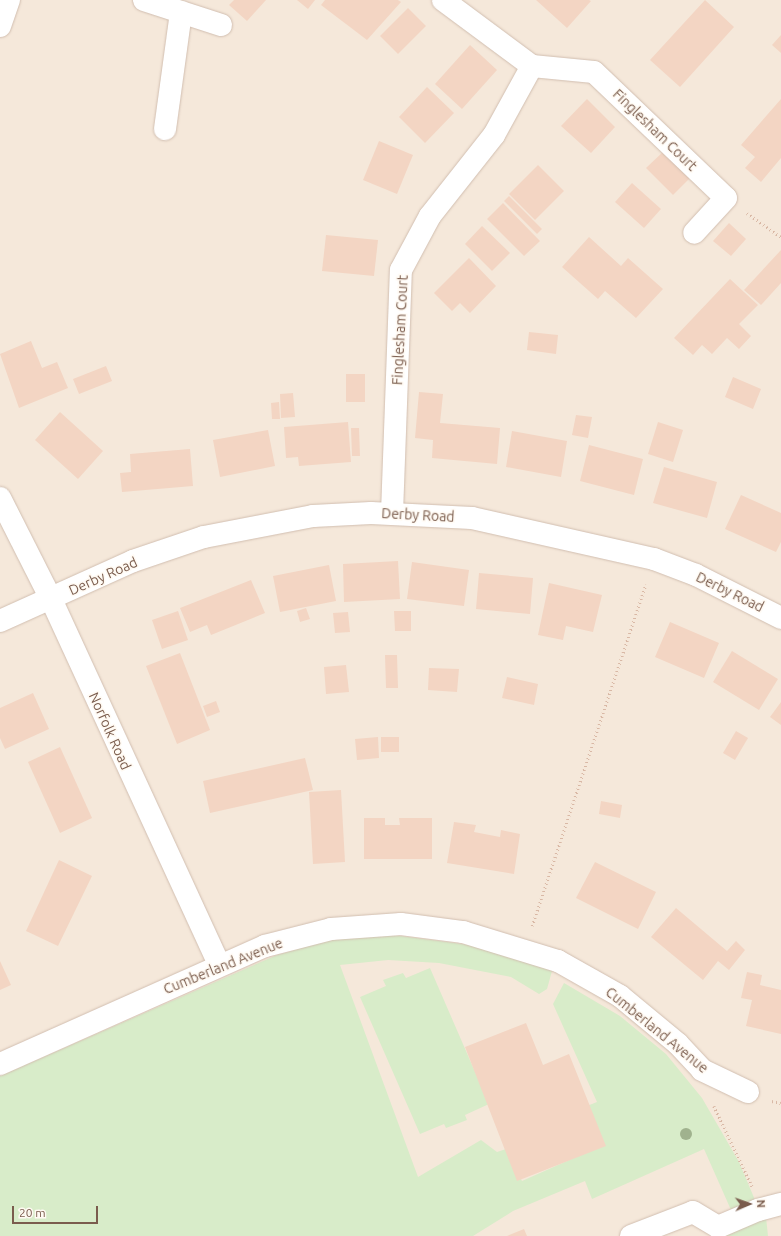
<!DOCTYPE html>
<html>
<head>
<meta charset="utf-8">
<style>
	body { margin:0 }
	#map { position:relative; width:781px; height:1236px; overflow:hidden; background:#fdf6ec; font-family:Ubuntu,sans-serif }
	div>[style] { position:absolute }
	[style*='--x'] { left:calc(var(--x)*1px); top:calc(var(--y)*1px); width:calc(var(--w)*1px); rotate:calc(var(--a)*1deg) }
	.residential>* { inset:0; background:#f5e8da }
	.green>* { inset:0; background:#d8ecc9 }
	.building>* { inset:0; background:#f3d5c3 }
	.path>* { height:2.5px; margin-top:-1.25px; transform-origin:0; background:repeating-linear-gradient(90deg,#d9b8a5 0 1px,transparent 0 4px) }
	.roads { filter:drop-shadow(0 0 1px #d1beb0) drop-shadow(0 0 1px #d1beb0) }
	.minor>* { height:22px; margin:-11px; padding:0 11px; transform-origin:11px; border-radius:11px; background:#fff }
	.trees>* { width:12px; height:12px; margin:-6px; border-radius:50%; background:#a0b28e }
	span { translate:-50% -50%; white-space:nowrap; text-align:center; line-height:1.15; -webkit-text-stroke:3px #fffaf3; paint-order:stroke }
	.street-label { font-size:14px; color:#7a5c4d }
	.north { position:absolute; left:729px; top:1184px; width:40px; height:40px; -webkit-text-stroke:3px #fffaf3; paint-order:stroke; rotate:88deg; font-size:11px; font-weight:700; line-height:16px; text-align:center; color:#7a5c4d }
	.north::after { content:''; display:block; margin:auto; width:14px; height:18px; background:#7a5c4d; clip-path:polygon(50% 0,100% 100%,50% 72%,0 100%) }
	.scale { position:absolute; left:12px; top:1206px; width:86px; height:18px; box-sizing:border-box; border:2px solid #7a5c4d; border-top:0; padding-left:5px; font-size:12px; line-height:14px; white-space:nowrap; color:#7a5c4d; -webkit-text-stroke:3px #fffaf3; paint-order:stroke }
</style>
</head>
<body>
<div id="map">
	<div class="residential">
		<div style="clip-path:polygon(0 0,781px 0,781px 1236px,0 1236px)"></div>
	</div>
	<div class="green">
		<div style="clip-path:polygon(378px 933px,478px 946px,552px 971px,547px 989px,539px 994px,511px 977px,439px 963px,388px 960px,340px 965px,418px 1177px,481px 1140px,497px 1152px,506px 1149px,522px 1181px,603px 1145px,587px 1106px,597px 1102px,553px 1004px,564px 983px,620px 1016px,666px 1054px,702px 1098px,739px 1162px,755px 1200px,731px 1210px,704px 1149px,592px 1199px,585px 1181px,513px 1211px,473px 1236px,0 1236px,0 1076px,277px 955px,325px 941px)"></div>
		<div style="clip-path:polygon(430px 968px,489px 1104px,465px 1115px,467px 1120px,446px 1128px,444px 1124px,420px 1134px,360px 997px,386px 986px,383px 980px,403px 973px,406px 978px)"></div>
		<div style="clip-path:polygon(766px 1217px,768px 1236px,720px 1236px)"></div>
	</div>
	<div class="building">
		<div style="clip-path:polygon(234px 0,266px 0,247px 21px,229px 5px)"></div>
		<div style="clip-path:polygon(297px 0,315px 0,308px 9px)"></div>
		<div style="clip-path:polygon(325px 0,398px 0,401px 2px,367px 40px,321px 5px)"></div>
		<div style="clip-path:polygon(536px 0,589px 0,591px 1px,567px 28px)"></div>
		<div style="clip-path:polygon(705px 0,734px 27px,680px 87px,650px 60px)"></div>
		<div style="clip-path:polygon(408px 8px,426px 26px,398px 54px,380px 36px)"></div>
		<div style="clip-path:polygon(781px 35px,781px 53px,772px 45px)"></div>
		<div style="clip-path:polygon(470px 45px,497px 70px,462px 109px,435px 84px)"></div>
		<div style="clip-path:polygon(427px 87px,454px 113px,425px 143px,399px 117px)"></div>
		<div style="clip-path:polygon(587px 99px,615px 127px,591px 153px,561px 126px)"></div>
		<div style="clip-path:polygon(781px 99px,781px 158px,761px 182px,745px 168px,755px 157px,741px 145px)"></div>
		<div style="clip-path:polygon(379px 141px,413px 155px,397px 194px,363px 180px)"></div>
		<div style="clip-path:polygon(665px 150px,691px 177px,673px 195px,646px 168px)"></div>
		<div style="clip-path:polygon(538px 165px,564px 191px,535px 220px,509px 194px)"></div>
		<div style="clip-path:polygon(632px 183px,661px 209px,644px 228px,615px 202px)"></div>
		<div style="clip-path:polygon(509px 196px,542px 229px,537px 234px,504px 201px)"></div>
		<div style="clip-path:polygon(503px 203px,540px 241px,524px 256px,487px 219px)"></div>
		<div style="clip-path:polygon(729px 223px,746px 239px,731px 256px,713px 241px)"></div>
		<div style="clip-path:polygon(482px 226px,510px 253px,492px 271px,465px 244px)"></div>
		<div style="clip-path:polygon(326px 235px,378px 240px,374px 276px,322px 271px)"></div>
		<div style="clip-path:polygon(589px 237px,621px 266px,628px 258px,663px 289px,636px 318px,605px 291px,598px 299px,562px 267px)"></div>
		<div style="clip-path:polygon(781px 250px,781px 283px,761px 305px,744px 290px)"></div>
		<div style="clip-path:polygon(469px 258px,496px 286px,470px 313px,460px 303px,452px 311px,434px 293px)"></div>
		<div style="clip-path:polygon(730px 279px,758px 305px,739px 324px,751px 336px,739px 349px,727px 338px,712px 354px,702px 345px,693px 355px,674px 338px)"></div>
		<div style="clip-path:polygon(529px 332px,558px 335px,556px 354px,527px 350px)"></div>
		<div style="clip-path:polygon(31px 341px,42px 368px,57px 362px,68px 388px,19px 408px,0 354px)"></div>
		<div style="clip-path:polygon(106px 366px,112px 381px,79px 394px,73px 379px)"></div>
		<div style="clip-path:polygon(346px 374px,365px 374px,365px 402px,346px 402px)"></div>
		<div style="clip-path:polygon(733px 377px,761px 389px,753px 409px,725px 397px)"></div>
		<div style="clip-path:polygon(419px 392px,443px 394px,440px 423px,500px 428px,497px 464px,432px 458px,433px 440px,415px 438px)"></div>
		<div style="clip-path:polygon(293px 393px,295px 417px,281px 418px,280px 394px)"></div>
		<div style="clip-path:polygon(279px 402px,280px 419px,272px 419px,271px 403px)"></div>
		<div style="clip-path:polygon(60px 412px,103px 451px,78px 479px,35px 440px)"></div>
		<div style="clip-path:polygon(576px 415px,592px 417px,588px 438px,572px 435px)"></div>
		<div style="clip-path:polygon(348px 422px,351px 462px,299px 466px,298px 457px,286px 458px,284px 427px)"></div>
		<div style="clip-path:polygon(658px 422px,683px 430px,673px 462px,648px 454px)"></div>
		<div style="clip-path:polygon(351px 428px,359px 428px,360px 456px,352px 456px)"></div>
		<div style="clip-path:polygon(268px 430px,275px 466px,220px 477px,213px 440px)"></div>
		<div style="clip-path:polygon(512px 431px,567px 441px,561px 477px,506px 467px)"></div>
		<div style="clip-path:polygon(589px 445px,643px 459px,634px 495px,580px 481px)"></div>
		<div style="clip-path:polygon(190px 449px,193px 486px,122px 492px,120px 473px,131px 472px,130px 454px)"></div>
		<div style="clip-path:polygon(664px 467px,717px 482px,707px 518px,653px 503px)"></div>
		<div style="clip-path:polygon(741px 495px,781px 513px,781px 542px,776px 552px,725px 529px)"></div>
		<div style="clip-path:polygon(398px 561px,400px 599px,344px 602px,343px 564px)"></div>
		<div style="clip-path:polygon(412px 562px,469px 570px,464px 606px,407px 599px)"></div>
		<div style="clip-path:polygon(329px 565px,336px 601px,280px 612px,273px 576px)"></div>
		<div style="clip-path:polygon(479px 573px,533px 578px,530px 614px,476px 609px)"></div>
		<div style="clip-path:polygon(251px 580px,265px 613px,211px 635px,207px 625px,190px 632px,180px 608px)"></div>
		<div style="clip-path:polygon(549px 583px,602px 595px,593px 632px,566px 626px,563px 640px,538px 635px)"></div>
		<div style="clip-path:polygon(306px 608px,310px 619px,300px 622px,297px 611px)"></div>
		<div style="clip-path:polygon(178px 611px,188px 640px,162px 649px,152px 620px)"></div>
		<div style="clip-path:polygon(394px 611px,411px 611px,411px 631px,395px 631px)"></div>
		<div style="clip-path:polygon(348px 612px,350px 632px,335px 633px,333px 613px)"></div>
		<div style="clip-path:polygon(670px 622px,719px 643px,704px 678px,655px 657px)"></div>
		<div style="clip-path:polygon(732px 651px,778px 679px,759px 710px,713px 682px)"></div>
		<div style="clip-path:polygon(180px 653px,210px 730px,177px 744px,146px 666px)"></div>
		<div style="clip-path:polygon(385px 655px,397px 655px,398px 688px,386px 688px)"></div>
		<div style="clip-path:polygon(346px 665px,349px 692px,326px 694px,324px 667px)"></div>
		<div style="clip-path:polygon(429px 668px,459px 669px,457px 692px,428px 690px)"></div>
		<div style="clip-path:polygon(507px 677px,538px 684px,534px 705px,502px 698px)"></div>
		<div style="clip-path:polygon(33px 693px,49px 729px,5px 749px,0 738px,0 708px)"></div>
		<div style="clip-path:polygon(216px 701px,220px 712px,207px 717px,203px 706px)"></div>
		<div style="clip-path:polygon(781px 702px,781px 725px,770px 717px)"></div>
		<div style="clip-path:polygon(736px 731px,748px 738px,735px 760px,723px 753px)"></div>
		<div style="clip-path:polygon(378px 737px,379px 758px,357px 760px,355px 739px)"></div>
		<div style="clip-path:polygon(381px 737px,399px 737px,399px 752px,381px 752px)"></div>
		<div style="clip-path:polygon(60px 747px,92px 818px,60px 833px,28px 762px)"></div>
		<div style="clip-path:polygon(305px 758px,313px 790px,210px 813px,203px 781px)"></div>
		<div style="clip-path:polygon(341px 790px,345px 862px,313px 864px,309px 792px)"></div>
		<div style="clip-path:polygon(601px 801px,622px 805px,620px 818px,599px 814px)"></div>
		<div style="clip-path:polygon(364px 818px,385px 818px,385px 825px,400px 825px,399px 818px,432px 818px,432px 859px,364px 859px)"></div>
		<div style="clip-path:polygon(454px 822px,476px 825px,474px 832px,500px 837px,501px 830px,520px 834px,514px 874px,447px 863px)"></div>
		<div style="clip-path:polygon(59px 860px,92px 876px,58px 946px,26px 931px)"></div>
		<div style="clip-path:polygon(595px 862px,656px 892px,638px 929px,576px 898px)"></div>
		<div style="clip-path:polygon(676px 908px,727px 951px,736px 941px,745px 950px,729px 970px,718px 961px,703px 980px,651px 937px)"></div>
		<div style="clip-path:polygon(0 961px,11px 985px,0 990px)"></div>
		<div style="clip-path:polygon(747px 972px,762px 975px,760px 985px,781px 990px,781px 1034px,746px 1026px,752px 1000px,741px 998px)"></div>
		<div style="clip-path:polygon(526px 1023px,543px 1065px,569px 1054px,606px 1146px,517px 1181px,465px 1047px)"></div>
		<div style="clip-path:polygon(524px 1229px,527px 1236px,507px 1236px)"></div>
	</div>
	<div class="path">
		<div style="--x:747;--y:213;--w:42;--a:35.2"></div>
		<div style="--x:532;--y:926;--w:360;--a:-71.6"></div>
		<div style="--x:772;--y:1101;--w:9;--a:13"></div>
		<div style="--x:714;--y:1106;--w:89;--a:64.6"></div>
	</div>
	<div class="roads">
		<div class="minor">
			<div style="--x:144;--y:0;--w:81;--a:18"></div>
			<div style="--x:443;--y:0;--w:111;--a:36.6"></div>
			<div style="--x:0;--y:26;--w:28;--a:-71"></div>
			<div style="--x:165;--y:129;--w:118;--a:-82.2"></div>
			<div style="--x:0;--y:498;--w:113;--a:63.2"></div>
			<div style="--x:51;--y:599;--w:403;--a:65.3"></div>
			<div style="--x:392;--y:513;--w:243;--a:-87.9"></div>
			<div style="--x:401;--y:270;--w:61;--a:-61.8"></div>
			<div style="--x:430;--y:216;--w:103;--a:-51.7"></div>
			<div style="--x:494;--y:135;--w:79;--a:-61.2"></div>
			<div style="--x:532;--y:66;--w:62;--a:5.5"></div>
			<div style="--x:594;--y:72;--w:182;--a:43.7"></div>
			<div style="--x:726;--y:198;--w:47;--a:132.4"></div>
			<div style="--x:0;--y:621;--w:146;--a:-24.3"></div>
			<div style="--x:133;--y:561;--w:75;--a:-18.7"></div>
			<div style="--x:204;--y:537;--w:111;--a:-10.9"></div>
			<div style="--x:313;--y:516;--w:58;--a:-3"></div>
			<div style="--x:371;--y:513;--w:101;--a:2.8"></div>
			<div style="--x:472;--y:518;--w:187;--a:12.7"></div>
			<div style="--x:654;--y:559;--w:45;--a:20.9"></div>
			<div style="--x:696;--y:575;--w:95;--a:26.8"></div>
			<div style="--x:0;--y:1064;--w:290;--a:-24"></div>
			<div style="--x:265;--y:946;--w:68;--a:-14.4"></div>
			<div style="--x:331;--y:929;--w:70;--a:-4.1"></div>
			<div style="--x:401;--y:924;--w:63;--a:7.4"></div>
			<div style="--x:463;--y:932;--w:99;--a:17"></div>
			<div style="--x:558;--y:961;--w:71;--a:29.4"></div>
			<div style="--x:620;--y:996;--w:75;--a:39.6"></div>
			<div style="--x:678;--y:1044;--w:35;--a:47"></div>
			<div style="--x:702;--y:1070;--w:51;--a:25.6"></div>
			<div style="--x:631;--y:1236;--w:66;--a:-21.2"></div>
			<div style="--x:693;--y:1212;--w:29;--a:31"></div>
			<div style="--x:718;--y:1227;--w:43;--a:-23"></div>
			<div style="--x:758;--y:1210;--w:24;--a:-15"></div>
		</div>
	</div>
	<div class="trees">
		<div style="left:686px;top:1134px"></div>
	</div>
	<div class="street-label">
		<span style="left:655px;top:130px;rotate:44deg">Finglesham Court</span>
		<span style="left:400px;top:330px;rotate:-87deg">Finglesham Court</span>
		<span style="left:418px;top:515px;rotate:3deg">Derby Road</span>
		<span style="left:103px;top:576px;rotate:-24deg">Derby Road</span>
		<span style="left:730px;top:592px;rotate:26deg">Derby Road</span>
		<span style="left:110px;top:731px;rotate:66deg">Norfolk Road</span>
		<span style="left:223px;top:966px;rotate:-22deg">Cumberland Avenue</span>
		<span style="left:657px;top:1030px;rotate:39deg">Cumberland Avenue</span>
	</div>
	<div class="north">N</div>
	<div class="scale">20 m</div>
</div>
</body>
</html>
